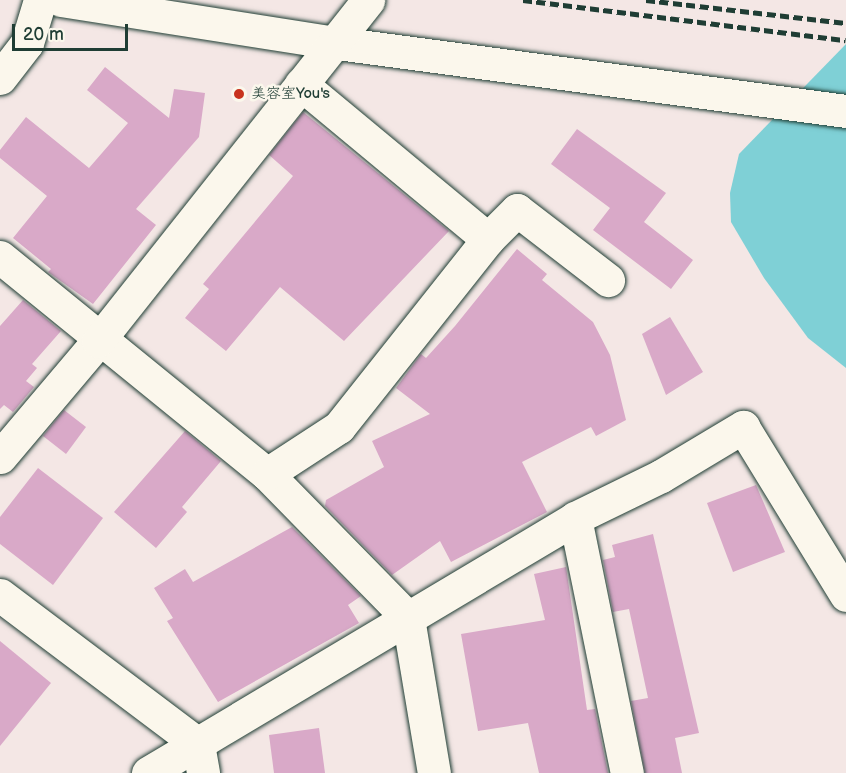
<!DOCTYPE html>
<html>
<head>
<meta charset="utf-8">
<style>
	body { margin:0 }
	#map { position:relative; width:846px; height:773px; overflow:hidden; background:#f4e7e5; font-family:"Balsamiq Sans","Klee One",sans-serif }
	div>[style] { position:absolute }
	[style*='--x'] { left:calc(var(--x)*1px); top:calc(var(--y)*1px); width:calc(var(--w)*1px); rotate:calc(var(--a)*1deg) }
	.water>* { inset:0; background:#7fd0d6 }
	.building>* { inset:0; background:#d9a9c8 }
	.roads { filter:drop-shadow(0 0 2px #1f3d34) drop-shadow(0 0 2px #1f3d34) }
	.minor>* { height:33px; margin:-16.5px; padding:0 16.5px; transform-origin:16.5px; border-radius:16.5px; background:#fbf7ec }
	.rail>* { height:4.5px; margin-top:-2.25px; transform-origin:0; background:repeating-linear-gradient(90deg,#1f3d34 0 9px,transparent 0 13.5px) }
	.dots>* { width:16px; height:16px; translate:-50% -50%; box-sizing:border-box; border:3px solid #fbf7ec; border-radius:50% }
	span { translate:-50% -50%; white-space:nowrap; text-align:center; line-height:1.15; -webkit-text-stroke:5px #fbf7ec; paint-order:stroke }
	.poi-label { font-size:15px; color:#1f3d34 }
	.left { translate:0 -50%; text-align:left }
	.scale { position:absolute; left:12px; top:24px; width:116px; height:27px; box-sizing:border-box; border:3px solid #1f3d34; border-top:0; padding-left:8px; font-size:18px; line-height:21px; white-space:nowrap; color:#1f3d34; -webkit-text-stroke:4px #fbf7ec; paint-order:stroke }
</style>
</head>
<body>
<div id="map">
	<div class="water">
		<div style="clip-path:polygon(846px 44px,846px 368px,808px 338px,764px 278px,731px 222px,730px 193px,739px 154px)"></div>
	</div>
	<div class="building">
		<div style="clip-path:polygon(105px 67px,169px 118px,174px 89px,205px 93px,199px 137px,136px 209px,156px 225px,93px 304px,48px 272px,51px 269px,13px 238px,47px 196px,0 158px,0 150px,26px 117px,89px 168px,128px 123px,87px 90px)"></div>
		<div style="clip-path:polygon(303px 112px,449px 231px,344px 341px,280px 287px,226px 351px,185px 318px,209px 289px,203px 284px,293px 176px,269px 155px)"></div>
		<div style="clip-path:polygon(577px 129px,666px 193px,644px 222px,693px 260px,671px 289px,593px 230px,610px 208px,551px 164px)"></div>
		<div style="clip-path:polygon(517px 249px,547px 274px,542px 280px,593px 322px,610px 355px,626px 420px,596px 436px,591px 427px,522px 462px,547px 512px,451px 562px,440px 541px,392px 575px,325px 506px,326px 500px,384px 467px,372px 441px,430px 414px,396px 388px,421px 354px,426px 358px,455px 326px)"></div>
		<div style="clip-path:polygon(23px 300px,61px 331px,32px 364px,37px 368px,26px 381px,34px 387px,13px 412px,4px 405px,0 409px,0 326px)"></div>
		<div style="clip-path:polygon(670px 317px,703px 372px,666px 395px,642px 334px)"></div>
		<div style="clip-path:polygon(64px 410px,86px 427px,66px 454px,43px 436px)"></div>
		<div style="clip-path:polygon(185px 431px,221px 461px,182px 507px,187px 512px,156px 548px,114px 512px)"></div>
		<div style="clip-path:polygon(38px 468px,103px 518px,53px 585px,0 544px,0 517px)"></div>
		<div style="clip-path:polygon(756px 485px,785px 552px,733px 572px,707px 503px)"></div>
		<div style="clip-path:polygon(292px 527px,361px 596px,348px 605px,359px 623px,218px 702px,167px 621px,173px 618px,154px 588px,185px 569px,193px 582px)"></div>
		<div style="clip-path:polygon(653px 534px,699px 733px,675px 738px,682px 773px,645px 773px,631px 701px,648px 698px,629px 609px,613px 612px,603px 560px,615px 557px,612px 545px)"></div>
		<div style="clip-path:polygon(566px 567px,587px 710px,595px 709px,608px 773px,539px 773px,528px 723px,478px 731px,461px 634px,545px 620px,534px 574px)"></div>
		<div style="clip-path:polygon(0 641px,51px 683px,0 746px)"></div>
		<div style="clip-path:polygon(319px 728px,325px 773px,274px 773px,269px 735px)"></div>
	</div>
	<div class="roads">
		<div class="minor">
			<div style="--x:61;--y:0;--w:279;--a:8.9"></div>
			<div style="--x:337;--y:43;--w:514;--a:7.61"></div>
			<div style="--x:0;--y:78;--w:44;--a:-52.4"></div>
			<div style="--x:27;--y:43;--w:45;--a:-73.2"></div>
			<div style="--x:301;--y:84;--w:243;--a:39.7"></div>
			<div style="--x:0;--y:257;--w:344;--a:39.1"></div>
			<div style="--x:267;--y:474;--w:202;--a:45.6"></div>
			<div style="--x:408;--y:618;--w:157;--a:80.5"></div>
			<div style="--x:0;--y:457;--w:152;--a:-49.8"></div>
			<div style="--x:98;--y:341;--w:435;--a:-51.6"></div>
			<div style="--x:267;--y:474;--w:86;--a:-33.1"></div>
			<div style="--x:339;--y:427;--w:240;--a:-51.6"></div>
			<div style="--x:488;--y:239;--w:41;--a:-45"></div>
			<div style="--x:517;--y:210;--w:115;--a:37.6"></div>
			<div style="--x:575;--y:518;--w:260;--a:78.5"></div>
			<div style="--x:0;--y:595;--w:248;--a:37"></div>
			<div style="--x:198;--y:744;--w:29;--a:80"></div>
			<div style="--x:148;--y:773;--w:497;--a:-30.8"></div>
			<div style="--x:575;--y:518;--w:96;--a:-26"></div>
			<div style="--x:661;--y:476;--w:96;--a:-30.9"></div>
			<div style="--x:743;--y:427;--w:197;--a:58.5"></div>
		</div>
	</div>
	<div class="rail">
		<div style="--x:523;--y:0;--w:325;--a:7.1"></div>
		<div style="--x:646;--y:0;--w:201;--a:6.6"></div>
	</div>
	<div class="dots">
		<div style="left:239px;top:94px;background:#c8321e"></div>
	</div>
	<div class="poi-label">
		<span class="left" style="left:251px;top:94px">美容室You's</span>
	</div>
	<div class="scale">20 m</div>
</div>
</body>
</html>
